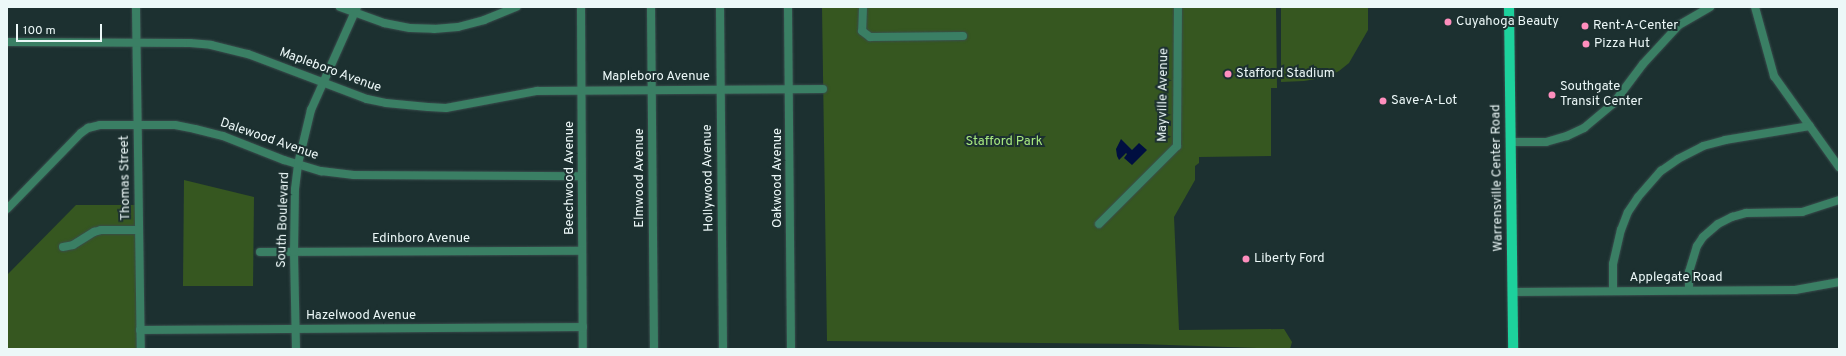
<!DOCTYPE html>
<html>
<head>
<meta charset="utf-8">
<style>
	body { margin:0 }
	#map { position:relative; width:1846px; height:356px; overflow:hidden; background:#1c3030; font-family:Overpass,sans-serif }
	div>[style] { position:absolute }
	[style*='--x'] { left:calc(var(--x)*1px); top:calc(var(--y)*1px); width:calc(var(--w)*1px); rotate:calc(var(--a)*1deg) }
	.green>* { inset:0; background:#365720 }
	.water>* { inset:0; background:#000f40 }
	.roads { filter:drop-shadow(0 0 1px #394c4c) drop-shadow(0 0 1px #394c4c) }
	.minor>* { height:8px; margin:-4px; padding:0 4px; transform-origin:4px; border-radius:4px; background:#3a7f64 }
	.major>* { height:10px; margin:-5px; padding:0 5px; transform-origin:5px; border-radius:5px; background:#1dd19c }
	.dots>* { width:11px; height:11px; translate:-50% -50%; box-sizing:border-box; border:2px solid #1c3030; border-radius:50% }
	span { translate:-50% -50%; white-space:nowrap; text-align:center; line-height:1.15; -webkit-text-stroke:4px #1c3030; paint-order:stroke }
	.poi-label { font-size:13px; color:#ecf8f8 }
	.left { translate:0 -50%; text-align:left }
	.street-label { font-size:13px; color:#ecf8f8 }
	.park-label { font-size:13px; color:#a8e980 }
	.frame { position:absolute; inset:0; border:8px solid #ecf8f8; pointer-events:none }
	.scale { position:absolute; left:16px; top:24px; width:86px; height:18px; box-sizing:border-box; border:2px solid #ecf8f8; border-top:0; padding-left:5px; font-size:12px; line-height:14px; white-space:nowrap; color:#ecf8f8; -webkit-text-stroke:3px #1c3030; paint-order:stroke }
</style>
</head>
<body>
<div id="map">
	<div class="green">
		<div style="clip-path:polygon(822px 7px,1276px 7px,1277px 88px,1271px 88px,1271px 156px,1199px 157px,1199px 163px,1195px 166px,1195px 180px,1174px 217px,1179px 330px,1284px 329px,1292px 342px,1290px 349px,1140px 344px,827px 341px)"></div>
		<div style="clip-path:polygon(1281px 7px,1368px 7px,1368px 30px,1349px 63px,1339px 71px,1327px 77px,1304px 81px,1281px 82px)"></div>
		<div style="clip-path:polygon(184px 180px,254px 197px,253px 286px,183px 286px)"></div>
		<div style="clip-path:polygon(76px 205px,138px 205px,141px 348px,7px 349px,7px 275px)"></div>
	</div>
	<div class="water">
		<div style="clip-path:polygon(1121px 139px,1132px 150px,1139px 143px,1147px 150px,1132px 165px,1124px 158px,1127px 154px,1126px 153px,1119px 160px,1117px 156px,1116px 149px)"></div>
	</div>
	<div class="roads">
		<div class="minor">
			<div style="--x:136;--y:7;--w:342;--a:89.2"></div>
			<div style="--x:340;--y:7;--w:47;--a:20"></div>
			<div style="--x:384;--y:23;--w:26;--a:11"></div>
			<div style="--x:410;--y:28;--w:24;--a:2"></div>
			<div style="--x:434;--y:29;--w:24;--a:-5"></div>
			<div style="--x:458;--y:27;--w:27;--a:-15"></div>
			<div style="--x:484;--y:20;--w:35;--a:-22"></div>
			<div style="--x:581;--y:7;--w:342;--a:89.7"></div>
			<div style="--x:651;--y:7;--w:342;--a:89.5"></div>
			<div style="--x:720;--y:7;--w:342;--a:89.5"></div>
			<div style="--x:788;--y:7;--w:342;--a:89.5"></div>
			<div style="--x:863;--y:7;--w:24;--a:92"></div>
			<div style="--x:862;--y:31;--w:10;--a:37"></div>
			<div style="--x:870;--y:37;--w:93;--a:-0.6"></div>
			<div style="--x:1755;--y:7;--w:72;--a:74.6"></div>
			<div style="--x:1774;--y:76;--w:112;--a:54.5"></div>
			<div style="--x:7;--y:42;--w:183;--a:0.3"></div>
			<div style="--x:190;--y:43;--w:21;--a:5"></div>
			<div style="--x:211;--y:45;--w:38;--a:14"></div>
			<div style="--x:248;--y:54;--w:127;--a:20.7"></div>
			<div style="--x:367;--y:99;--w:19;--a:12"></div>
			<div style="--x:386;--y:103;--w:42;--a:5.4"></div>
			<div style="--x:428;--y:107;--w:18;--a:3"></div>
			<div style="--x:446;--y:108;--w:93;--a:-10.6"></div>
			<div style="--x:537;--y:91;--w:286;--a:-0.4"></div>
			<div style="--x:1510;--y:142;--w:36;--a:0"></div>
			<div style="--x:1546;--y:142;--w:22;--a:-16"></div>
			<div style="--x:1567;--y:136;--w:19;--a:-25"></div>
			<div style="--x:1584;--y:128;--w:38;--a:-40"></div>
			<div style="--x:1613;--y:104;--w:50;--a:-53.1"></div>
			<div style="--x:1643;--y:64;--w:53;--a:-47.3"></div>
			<div style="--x:1679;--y:25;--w:36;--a:-30"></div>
			<div style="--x:7;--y:209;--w:106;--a:-45.8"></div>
			<div style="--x:81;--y:133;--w:9;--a:-36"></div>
			<div style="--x:88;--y:128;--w:12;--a:-14"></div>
			<div style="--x:100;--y:125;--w:75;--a:0"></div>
			<div style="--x:175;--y:125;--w:20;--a:11"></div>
			<div style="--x:195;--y:129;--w:29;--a:14"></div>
			<div style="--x:223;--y:136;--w:66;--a:21.5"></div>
			<div style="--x:284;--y:160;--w:39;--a:17"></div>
			<div style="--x:321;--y:171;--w:33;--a:7"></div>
			<div style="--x:354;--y:175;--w:227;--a:0.3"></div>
			<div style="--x:1099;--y:224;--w:110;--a:-45"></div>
			<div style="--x:1177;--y:146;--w:139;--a:-89.6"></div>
			<div style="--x:63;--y:247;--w:10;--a:-11"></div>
			<div style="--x:73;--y:245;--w:25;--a:-32"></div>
			<div style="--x:94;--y:232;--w:7;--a:-16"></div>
			<div style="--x:101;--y:230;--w:38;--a:0"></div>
			<div style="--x:260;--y:252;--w:322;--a:-0.2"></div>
			<div style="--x:1613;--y:289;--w:25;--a:-90"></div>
			<div style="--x:1613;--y:264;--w:35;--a:-77"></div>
			<div style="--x:1621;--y:230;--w:19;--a:-69"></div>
			<div style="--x:1628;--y:212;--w:18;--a:-56"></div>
			<div style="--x:1638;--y:197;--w:35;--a:-49"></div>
			<div style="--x:1661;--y:171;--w:21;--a:-35"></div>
			<div style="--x:1678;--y:159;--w:28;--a:-27"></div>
			<div style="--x:1703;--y:146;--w:23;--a:-15"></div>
			<div style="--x:1725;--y:140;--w:86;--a:-9.4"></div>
			<div style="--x:1689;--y:290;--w:18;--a:-90"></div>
			<div style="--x:1689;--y:272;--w:27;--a:-73"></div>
			<div style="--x:1697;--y:246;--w:11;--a:-56"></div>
			<div style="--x:1703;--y:237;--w:20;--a:-41"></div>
			<div style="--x:1718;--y:224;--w:16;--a:-27"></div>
			<div style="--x:1732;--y:217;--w:15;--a:-16"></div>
			<div style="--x:1746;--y:213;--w:56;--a:-1"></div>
			<div style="--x:1802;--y:212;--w:39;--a:-18"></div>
			<div style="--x:1512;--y:292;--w:283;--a:-0.4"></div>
			<div style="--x:1795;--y:290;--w:45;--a:-10.3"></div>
			<div style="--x:140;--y:330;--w:443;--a:-0.4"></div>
			<div style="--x:296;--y:349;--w:97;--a:-91.2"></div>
			<div style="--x:294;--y:252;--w:63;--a:-89.1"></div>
			<div style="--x:295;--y:189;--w:25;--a:-83"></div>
			<div style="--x:298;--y:164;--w:56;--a:-76.5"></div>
			<div style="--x:311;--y:110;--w:113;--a:-65.9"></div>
		</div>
		<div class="major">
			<div style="--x:1509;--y:7;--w:342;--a:89.3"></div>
		</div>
	</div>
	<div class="dots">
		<div style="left:1448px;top:22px;background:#fe8ebd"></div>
		<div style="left:1585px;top:26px;background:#fe8ebd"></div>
		<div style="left:1586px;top:44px;background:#fe8ebd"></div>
		<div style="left:1228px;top:74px;background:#fe8ebd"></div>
		<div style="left:1552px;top:95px;background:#fe8ebd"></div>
		<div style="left:1383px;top:101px;background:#fe8ebd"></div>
		<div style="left:1246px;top:259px;background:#fe8ebd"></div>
	</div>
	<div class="poi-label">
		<span class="left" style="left:1456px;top:22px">Cuyahoga Beauty</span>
		<span class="left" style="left:1593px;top:26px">Rent-A-Center</span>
		<span class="left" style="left:1594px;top:44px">Pizza Hut</span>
		<span class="left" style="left:1236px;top:74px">Stafford Stadium</span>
		<span class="left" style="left:1560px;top:95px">Southgate<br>Transit Center</span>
		<span class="left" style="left:1391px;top:101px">Save-A-Lot</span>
		<span class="left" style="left:1254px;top:259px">Liberty Ford</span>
	</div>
	<div class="street-label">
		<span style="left:330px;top:71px;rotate:20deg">Mapleboro Avenue</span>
		<span style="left:656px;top:77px">Mapleboro Avenue</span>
		<span style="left:1164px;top:95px;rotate:-89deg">Mayville Avenue</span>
		<span style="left:269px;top:140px;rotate:19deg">Dalewood Avenue</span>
		<span style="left:126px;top:178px;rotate:-91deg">Thomas Street</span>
		<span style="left:570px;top:178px;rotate:-90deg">Beechwood Avenue</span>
		<span style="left:640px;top:178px;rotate:-90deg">Elmwood Avenue</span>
		<span style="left:709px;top:178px;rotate:-91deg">Hollywood Avenue</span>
		<span style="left:778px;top:178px;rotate:-90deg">Oakwood Avenue</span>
		<span style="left:1498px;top:178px;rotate:-91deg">Warrensville Center Road</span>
		<span style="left:284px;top:220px;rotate:-88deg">South Boulevard</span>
		<span style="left:421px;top:239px">Edinboro Avenue</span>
		<span style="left:1676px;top:278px">Applegate Road</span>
		<span style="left:361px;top:316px">Hazelwood Avenue</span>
	</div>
	<div class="park-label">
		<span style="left:1004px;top:142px">Stafford Park</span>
	</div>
	<div class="frame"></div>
	<div class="scale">100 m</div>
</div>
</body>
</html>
